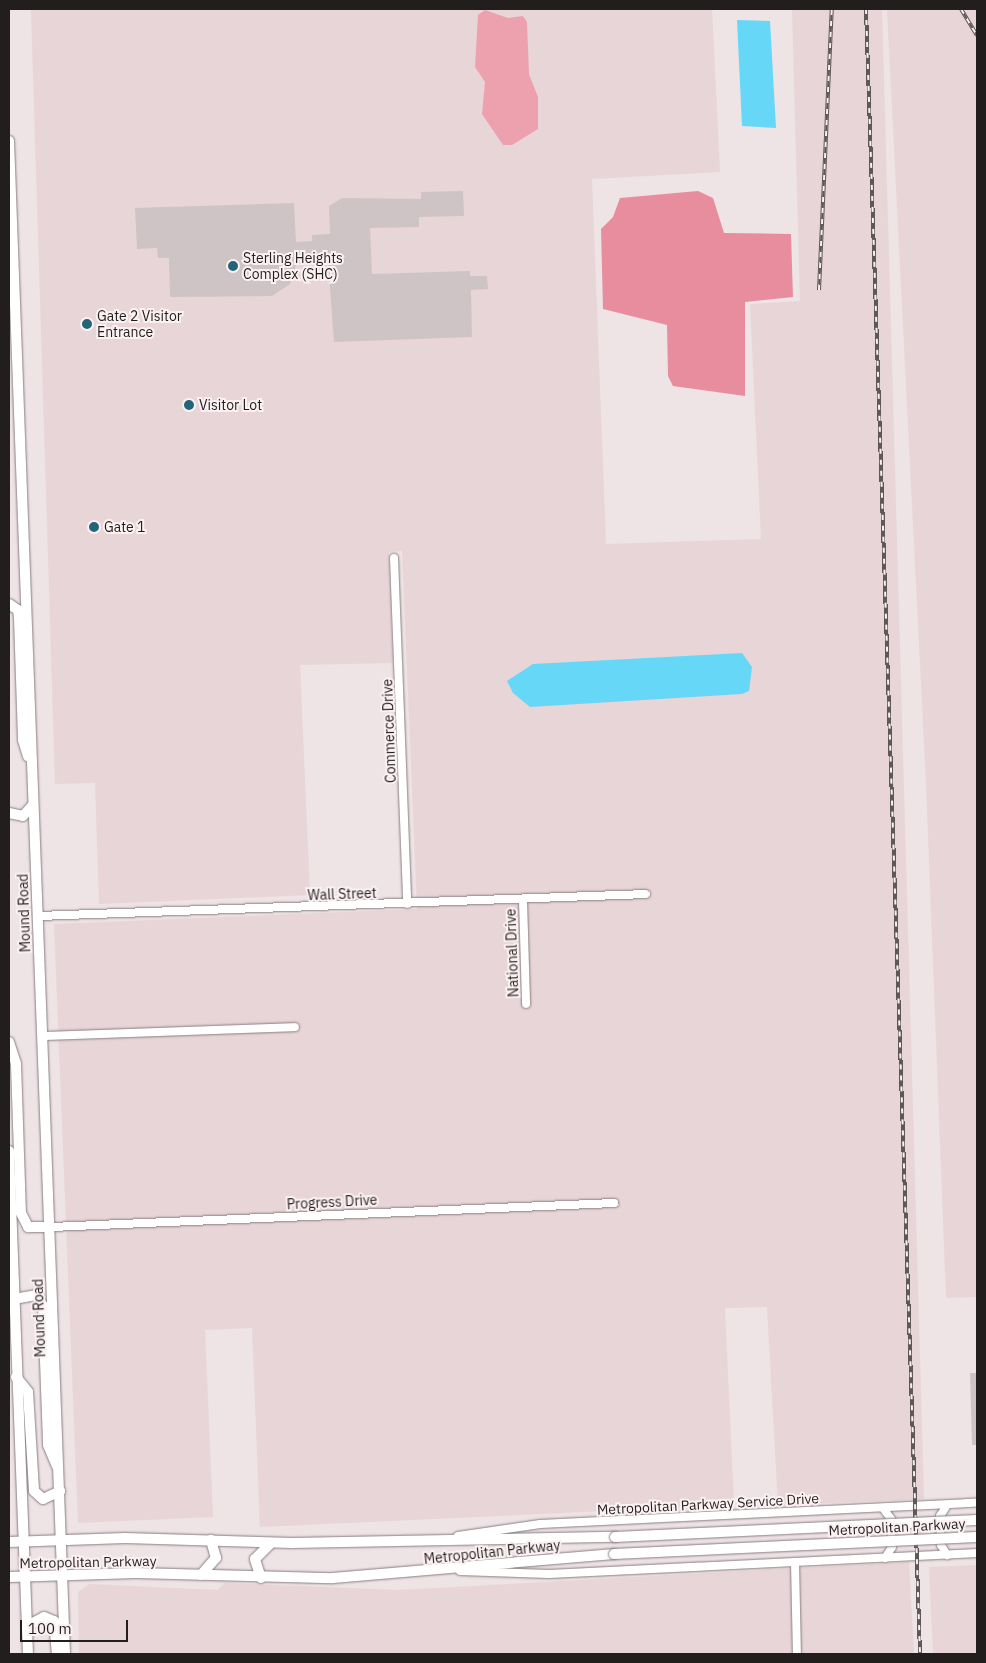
<!DOCTYPE html>
<html>
<head>
<meta charset="utf-8">
<style>
	body { margin:0 }
	#map { position:relative; width:986px; height:1663px; overflow:hidden; background:#eee3e5; font-family:"IBM Plex Sans",sans-serif }
	div>[style] { position:absolute }
	[style*='--x'] { left:calc(var(--x)*1px); top:calc(var(--y)*1px); width:calc(var(--w)*1px); rotate:calc(var(--a)*1deg) }
	.built>* { inset:0; background:#e8d5d7 }
	.green>* { inset:0; background:#eda1ae }
	.forest>* { inset:0; background:#e88d9d }
	.water>* { inset:0; background:#67d7f8 }
	.building>* { inset:0; background:#cec4c5 }
	.roads { filter:drop-shadow(0 0 1px #887f80) drop-shadow(0 0 1px #887f80) }
	.minor>* { height:8px; margin:-4px; padding:0 4px; transform-origin:4px; border-radius:4px; background:#fff }
	.major>* { height:10px; margin:-5px; padding:0 5px; transform-origin:5px; border-radius:5px; background:#fff }
	.rail>* { height:4px; margin-top:-2px; transform-origin:0; background:repeating-linear-gradient(90deg,#fbf1f2 0 5.5px,#5e5859 0 11px); box-sizing:border-box; border-block:1px solid #5e5859 }
	.bridges { filter:drop-shadow(0 0 1px #887f80) drop-shadow(0 0 1px #887f80) }
	.major-bridge>* { height:10px; margin:-5px; padding:0 5px; transform-origin:5px; border-radius:5px; background:#fff }
	.dots>* { width:14px; height:14px; translate:-50% -50%; box-sizing:border-box; border:2px solid #fbf1f2; border-radius:50% }
	span { translate:-50% -50%; white-space:nowrap; text-align:center; line-height:1.15; -webkit-text-stroke:4px #fbf1f2; paint-order:stroke }
	.poi-label { font-size:14px; color:#221e1e }
	.left { translate:0 -50%; text-align:left }
	.street-label { font-size:14px; color:#221e1e }
	.frame { position:absolute; inset:0; border:10px solid #221e1e; pointer-events:none }
	.scale { position:absolute; left:20px; top:1620px; width:108px; height:22px; box-sizing:border-box; border:2px solid #221e1e; border-top:0; padding-left:6px; font-size:15px; line-height:18px; white-space:nowrap; color:#221e1e; -webkit-text-stroke:4px #fbf1f2; paint-order:stroke }
</style>
</head>
<body>
<div id="map">
	<div class="built">
		<div style="clip-path:polygon(31px 9px,712px 9px,720px 172px,592px 179px,606px 544px,761px 539px,750px 304px,800px 301px,792px 9px,882px 9px,924px 1499px,778px 1505px,767px 1307px,725px 1308px,734px 1505px,260px 1527px,252px 1328px,205px 1330px,213px 1517px,78px 1523px,54px 924px,417px 909px,402px 551px,389px 552px,393px 663px,300px 665px,310px 895px,99px 904px,95px 783px,55px 784px)"></div>
		<div style="clip-path:polygon(887px 9px,977px 9px,977px 1297px,946px 1298px,926px 783px)"></div>
		<div style="clip-path:polygon(909px 1562px,914px 1654px,79px 1654px,78px 1592px,89px 1584px,217px 1590px,225px 1583px,399px 1590px)"></div>
		<div style="clip-path:polygon(977px 1565px,977px 1654px,933px 1654px,929px 1567px)"></div>
	</div>
	<div class="green">
		<div style="clip-path:polygon(485px 10px,508px 18px,523px 16px,527px 22px,529px 74px,538px 97px,538px 129px,512px 145px,503px 145px,482px 114px,485px 82px,475px 67px,478px 15px)"></div>
	</div>
	<div class="forest">
		<div style="clip-path:polygon(698px 191px,713px 198px,724px 233px,791px 234px,793px 297px,745px 302px,745px 396px,673px 386px,668px 376px,667px 325px,603px 309px,601px 229px,613px 217px,620px 198px)"></div>
	</div>
	<div class="water">
		<div style="clip-path:polygon(737px 20px,770px 21px,776px 128px,742px 126px)"></div>
		<div style="clip-path:polygon(742px 653px,752px 667px,749px 691px,742px 694px,530px 707px,513px 693px,507px 681px,533px 664px)"></div>
	</div>
	<div class="building">
		<div style="clip-path:polygon(463px 191px,464px 216px,419px 217px,419px 227px,370px 228px,372px 274px,470px 271px,470px 276px,487px 276px,488px 289px,471px 290px,472px 337px,334px 342px,328px 261px,297px 262px,290px 284px,272px 296px,170px 297px,169px 258px,158px 258px,157px 248px,137px 249px,135px 208px,294px 203px,296px 242px,312px 241px,312px 235px,330px 234px,329px 206px,342px 198px,421px 199px,421px 192px)"></div>
		<div style="clip-path:polygon(970px 1373px,977px 1373px,977px 1445px,972px 1445px)"></div>
	</div>
	<div class="roads">
		<div class="minor">
			<div style="--x:394;--y:558;--w:346;--a:87.8"></div>
			<div style="--x:523;--y:900;--w:104;--a:88.3"></div>
			<div style="--x:38;--y:916;--w:608;--a:-2.07"></div>
			<div style="--x:42;--y:1036;--w:253;--a:-2"></div>
			<div style="--x:51;--y:1227;--w:564;--a:-2.44"></div>
			<div style="--x:947;--y:1505;--w:13;--a:122"></div>
			<div style="--x:940;--y:1516;--w:29;--a:88"></div>
			<div style="--x:941;--y:1545;--w:12;--a:59"></div>
			<div style="--x:883;--y:1508;--w:14;--a:54"></div>
			<div style="--x:891;--y:1519;--w:28;--a:88"></div>
			<div style="--x:892;--y:1547;--w:13;--a:122"></div>
			<div style="--x:458;--y:1536;--w:83;--a:-8.3"></div>
			<div style="--x:540;--y:1524;--w:438;--a:-2.8"></div>
			<div style="--x:795;--y:1562;--w:92;--a:88.8"></div>
			<div style="--x:460;--y:1571;--w:89;--a:1.9"></div>
			<div style="--x:549;--y:1574;--w:429;--a:-2.8"></div>
		</div>
		<div class="major">
			<div style="--x:9;--y:141;--w:1514;--a:87.88"></div>
			<div style="--x:9;--y:604;--w:11;--a:34"></div>
			<div style="--x:18;--y:610;--w:8;--a:83"></div>
			<div style="--x:19;--y:618;--w:122;--a:88.1"></div>
			<div style="--x:23;--y:740;--w:17;--a:73"></div>
			<div style="--x:9;--y:813;--w:14;--a:12"></div>
			<div style="--x:23;--y:816;--w:15;--a:-48"></div>
			<div style="--x:9;--y:1042;--w:23;--a:72"></div>
			<div style="--x:16;--y:1064;--w:149;--a:88.1"></div>
			<div style="--x:21;--y:1213;--w:16;--a:63"></div>
			<div style="--x:28;--y:1227;--w:23;--a:0"></div>
			<div style="--x:9;--y:1151;--w:503;--a:87.84"></div>
			<div style="--x:14;--y:1299;--w:22;--a:-10"></div>
			<div style="--x:36;--y:1295;--w:13;--a:58"></div>
			<div style="--x:43;--y:1306;--w:139;--a:87.9"></div>
			<div style="--x:48;--y:1445;--w:23;--a:67"></div>
			<div style="--x:16;--y:1377;--w:19;--a:51"></div>
			<div style="--x:28;--y:1392;--w:99;--a:86.5"></div>
			<div style="--x:34;--y:1491;--w:12;--a:42"></div>
			<div style="--x:43;--y:1499;--w:19;--a:-25"></div>
			<div style="--x:9;--y:1542;--w:116;--a:-2"></div>
			<div style="--x:125;--y:1538;--w:167;--a:1.7"></div>
			<div style="--x:292;--y:1543;--w:323;--a:-1.1"></div>
			<div style="--x:201;--y:1575;--w:23;--a:-49"></div>
			<div style="--x:216;--y:1558;--w:19;--a:-106"></div>
			<div style="--x:9;--y:1577;--w:127;--a:-1.8"></div>
			<div style="--x:136;--y:1573;--w:197;--a:1.5"></div>
			<div style="--x:333;--y:1578;--w:282;--a:-4.9"></div>
			<div style="--x:261;--y:1578;--w:20;--a:-108"></div>
			<div style="--x:255;--y:1559;--w:23;--a:-45"></div>
			<div style="--x:27;--y:1626;--w:19;--a:-28"></div>
			<div style="--x:44;--y:1617;--w:11;--a:22"></div>
			<div style="--x:54;--y:1621;--w:33;--a:85"></div>
		</div>
	</div>
	<div class="rail">
		<div style="--x:866;--y:9;--w:1646;--a:88.12"></div>
		<div style="--x:961;--y:9;--w:31;--a:59"></div>
		<div style="--x:819;--y:290;--w:281;--a:-87.4"></div>
	</div>
	<div class="bridges">
		<div class="major-bridge">
			<div style="--x:615;--y:1537;--w:362;--a:-2.7"></div>
			<div style="--x:614;--y:1554;--w:363;--a:-2.7"></div>
		</div>
	</div>
	<div class="dots">
		<div style="left:233px;top:266px;background:#226578"></div>
		<div style="left:87px;top:324px;background:#226578"></div>
		<div style="left:189px;top:405px;background:#226578"></div>
		<div style="left:94px;top:527px;background:#226578"></div>
	</div>
	<div class="poi-label">
		<span class="left" style="left:243px;top:266px">Sterling Heights<br>Complex (SHC)</span>
		<span class="left" style="left:97px;top:324px">Gate 2 Visitor<br>Entrance</span>
		<span class="left" style="left:199px;top:405px">Visitor Lot</span>
		<span class="left" style="left:104px;top:527px">Gate 1</span>
	</div>
	<div class="street-label">
		<span style="left:389px;top:731px;rotate:-92deg">Commerce Drive</span>
		<span style="left:342px;top:894px;rotate:-2deg">Wall Street</span>
		<span style="left:24px;top:913px;rotate:-92deg">Mound Road</span>
		<span style="left:512px;top:953px;rotate:-92deg">National Drive</span>
		<span style="left:332px;top:1202px;rotate:-3deg">Progress Drive</span>
		<span style="left:39px;top:1318px;rotate:-92deg">Mound Road</span>
		<span style="left:708px;top:1504px;rotate:-3deg">Metropolitan Parkway Service Drive</span>
		<span style="left:897px;top:1527px;rotate:-3deg">Metropolitan Parkway</span>
		<span style="left:492px;top:1552px;rotate:-6deg">Metropolitan Parkway</span>
		<span style="left:88px;top:1562px;rotate:-1deg">Metropolitan Parkway</span>
	</div>
	<div class="frame"></div>
	<div class="scale">100 m</div>
</div>
</body>
</html>
